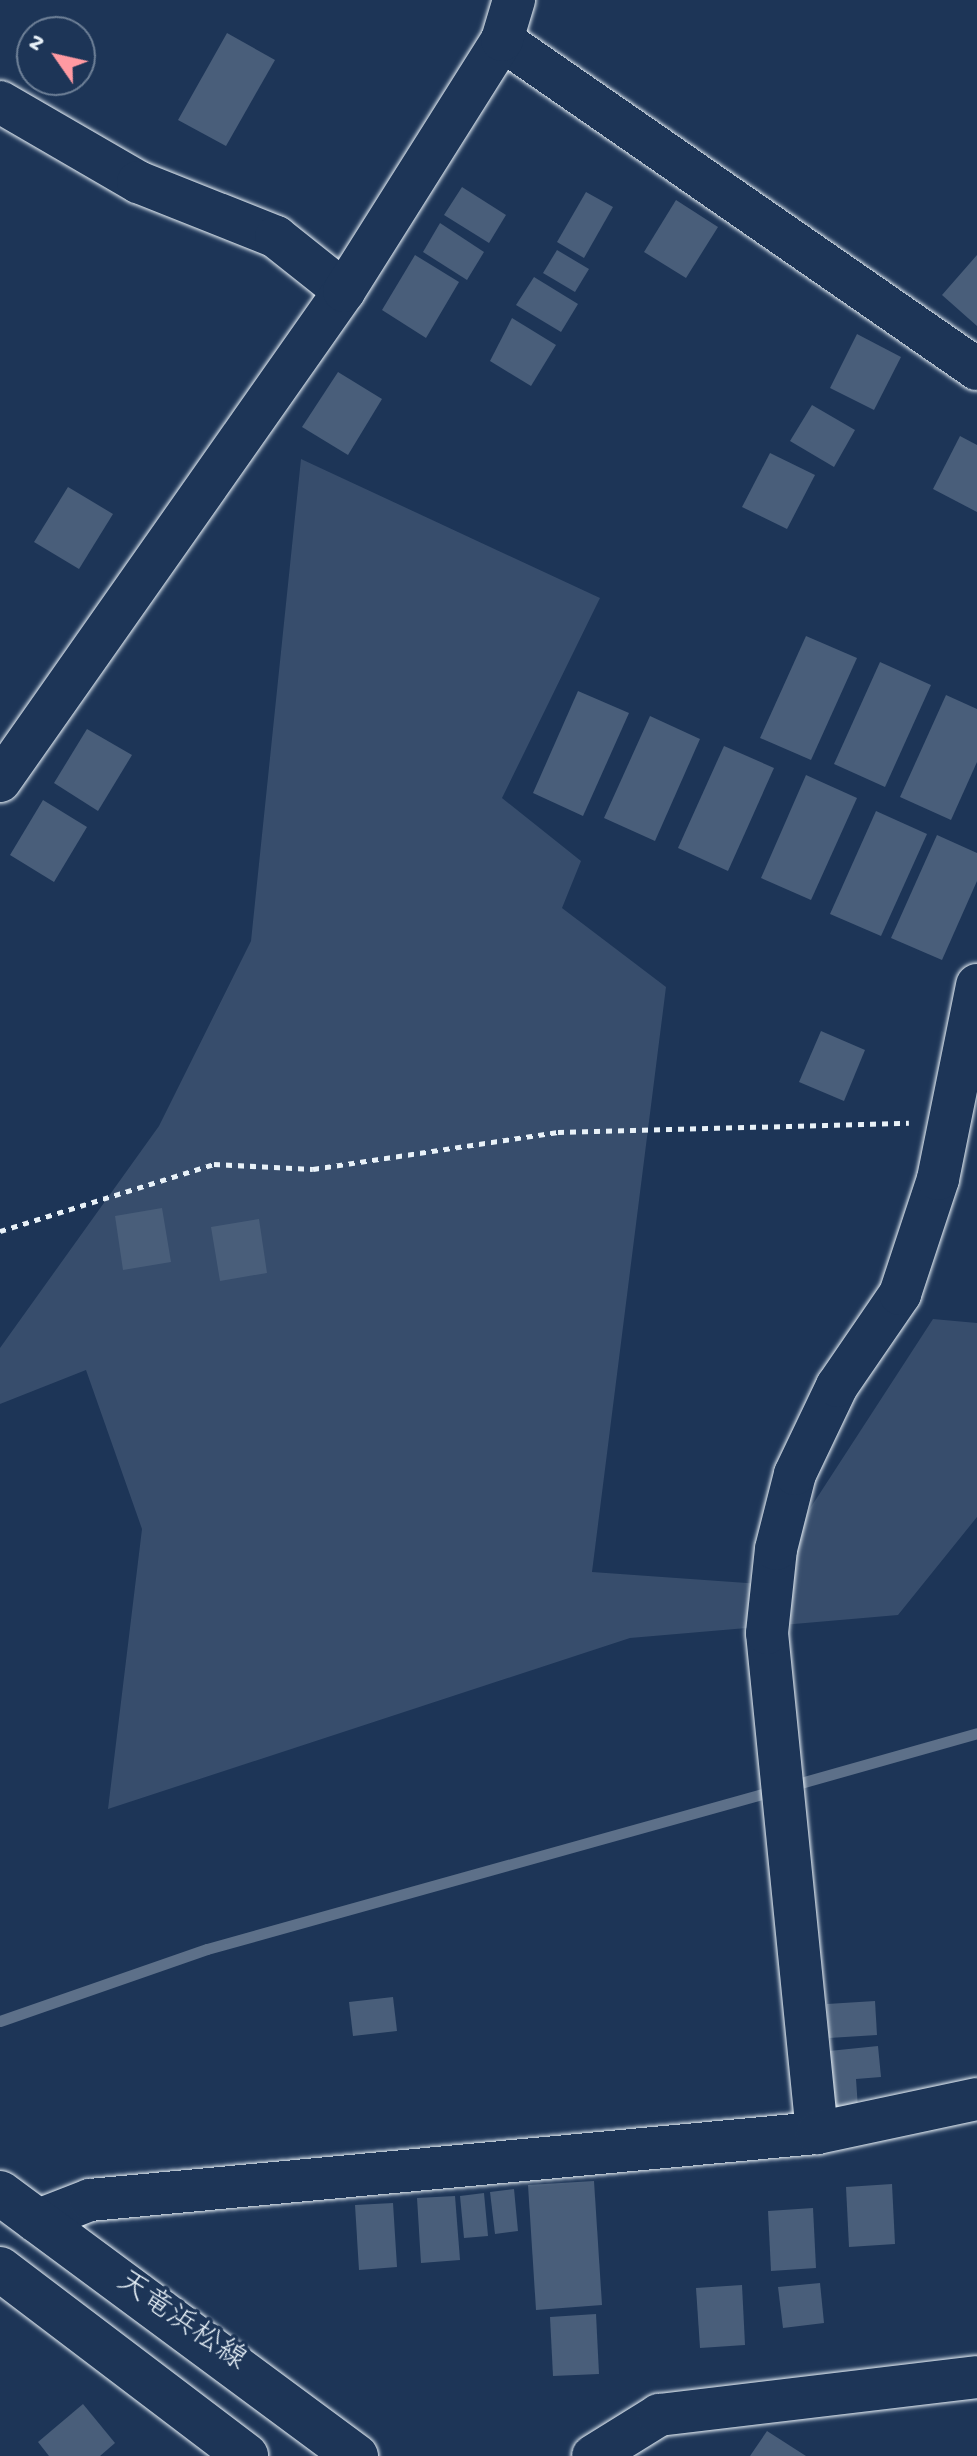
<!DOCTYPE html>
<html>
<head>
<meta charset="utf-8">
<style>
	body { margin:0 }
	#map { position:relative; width:977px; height:2456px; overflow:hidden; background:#1d3557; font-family:"Gochi Hand","Klee One",sans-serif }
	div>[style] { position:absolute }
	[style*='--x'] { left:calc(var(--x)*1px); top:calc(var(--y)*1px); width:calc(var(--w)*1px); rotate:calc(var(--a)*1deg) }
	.green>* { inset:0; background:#374d6c }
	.stream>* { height:11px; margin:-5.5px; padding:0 5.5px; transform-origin:5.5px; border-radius:5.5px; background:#5d7089 }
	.building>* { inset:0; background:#495e7a }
	.path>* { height:5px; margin-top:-2.5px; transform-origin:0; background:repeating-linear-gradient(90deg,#e8f1f8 0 6px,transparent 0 12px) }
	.roads { filter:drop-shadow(0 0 2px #e8f1f8) drop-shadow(0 0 2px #e8f1f8) }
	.minor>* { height:42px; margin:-21px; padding:0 21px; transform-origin:21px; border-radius:21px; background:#1d3557 }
	.major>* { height:44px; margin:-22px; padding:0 22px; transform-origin:22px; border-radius:22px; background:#1d3557 }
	span { translate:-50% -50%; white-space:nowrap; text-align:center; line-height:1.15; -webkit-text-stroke:7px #1d3557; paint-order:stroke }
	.street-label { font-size:30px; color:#e8f1f8 }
	.north { position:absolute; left:16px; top:16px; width:80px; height:80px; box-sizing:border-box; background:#1d3557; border:2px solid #6e8097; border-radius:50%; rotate:304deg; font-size:22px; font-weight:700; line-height:32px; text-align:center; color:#e8f1f8 }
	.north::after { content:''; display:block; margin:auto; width:28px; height:36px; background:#ff9aa2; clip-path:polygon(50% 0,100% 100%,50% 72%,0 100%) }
</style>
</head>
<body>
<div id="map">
	<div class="green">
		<div style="clip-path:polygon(301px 459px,600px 598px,502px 798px,581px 861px,562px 908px,666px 987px,592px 1572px,761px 1584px,933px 1319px,977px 1323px,977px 1517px,898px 1615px,630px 1638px,108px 1809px,142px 1529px,86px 1370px,0 1404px,0 1348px,159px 1126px,251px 941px)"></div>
	</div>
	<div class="stream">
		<div style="--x:790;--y:1786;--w:194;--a:-15.8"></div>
		<div style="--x:0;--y:2021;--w:219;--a:-19.2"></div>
		<div style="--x:207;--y:1949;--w:588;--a:-15.6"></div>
	</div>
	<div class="building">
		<div style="clip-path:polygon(227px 33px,275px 60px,226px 146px,178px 120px)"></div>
		<div style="clip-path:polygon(462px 187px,506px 215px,489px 243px,444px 215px)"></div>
		<div style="clip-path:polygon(586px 192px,613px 207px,584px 258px,557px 242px)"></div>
		<div style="clip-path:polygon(676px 200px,718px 227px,686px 278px,644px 252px)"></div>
		<div style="clip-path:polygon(440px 223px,484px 252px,467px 280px,423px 252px)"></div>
		<div style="clip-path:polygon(557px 250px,589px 269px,575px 292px,543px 273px)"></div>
		<div style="clip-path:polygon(415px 255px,459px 282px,426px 338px,382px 310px)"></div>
		<div style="clip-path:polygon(977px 255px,977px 326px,942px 295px)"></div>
		<div style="clip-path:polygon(534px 277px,578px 304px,561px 332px,516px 305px)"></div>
		<div style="clip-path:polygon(512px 318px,556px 345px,531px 386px,490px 361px)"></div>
		<div style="clip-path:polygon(857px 334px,901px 357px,874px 410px,830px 388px)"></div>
		<div style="clip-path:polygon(338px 372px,382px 399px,348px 455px,302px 427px)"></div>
		<div style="clip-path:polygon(812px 405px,855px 430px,834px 467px,790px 441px)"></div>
		<div style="clip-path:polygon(960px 436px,977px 445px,977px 512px,933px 489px)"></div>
		<div style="clip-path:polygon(770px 453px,815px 475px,787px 529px,742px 507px)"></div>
		<div style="clip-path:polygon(68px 487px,113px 514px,79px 569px,34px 542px)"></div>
		<div style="clip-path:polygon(806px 636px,857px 658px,811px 760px,760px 738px)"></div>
		<div style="clip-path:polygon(880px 662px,931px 685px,885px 787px,834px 764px)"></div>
		<div style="clip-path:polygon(578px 691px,629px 713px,583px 816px,533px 793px)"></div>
		<div style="clip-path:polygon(946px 695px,977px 709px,977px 762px,951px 820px,900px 797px)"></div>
		<div style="clip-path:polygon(650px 716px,700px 739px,655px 841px,604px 818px)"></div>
		<div style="clip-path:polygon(87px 729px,132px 755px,98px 811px,54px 783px)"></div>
		<div style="clip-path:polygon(724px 746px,774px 768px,728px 871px,678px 848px)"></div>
		<div style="clip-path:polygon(806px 775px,857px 798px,811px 900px,761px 878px)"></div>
		<div style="clip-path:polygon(43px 800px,87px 827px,54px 882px,10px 855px)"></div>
		<div style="clip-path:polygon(876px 811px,927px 834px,881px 936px,830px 914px)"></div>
		<div style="clip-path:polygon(937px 835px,977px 853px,977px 881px,942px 960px,891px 938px)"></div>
		<div style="clip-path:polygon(821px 1031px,865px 1050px,844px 1101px,799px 1082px)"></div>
		<div style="clip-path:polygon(162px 1208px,171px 1262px,123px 1270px,115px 1216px)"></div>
		<div style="clip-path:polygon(259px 1219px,267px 1273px,220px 1281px,211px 1227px)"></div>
		<div style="clip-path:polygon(393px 1997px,397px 2031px,353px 2036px,349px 2002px)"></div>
		<div style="clip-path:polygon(875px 2001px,877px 2035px,829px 2038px,827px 2004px)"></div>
		<div style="clip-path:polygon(878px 2046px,881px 2077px,856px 2079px,858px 2108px,834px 2111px,829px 2051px)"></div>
		<div style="clip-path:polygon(594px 2181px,602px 2305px,536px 2310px,528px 2185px)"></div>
		<div style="clip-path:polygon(892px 2184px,895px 2244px,849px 2247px,846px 2187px)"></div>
		<div style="clip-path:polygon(514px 2189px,518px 2231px,495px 2234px,490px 2192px)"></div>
		<div style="clip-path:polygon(484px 2193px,488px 2236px,464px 2238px,460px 2196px)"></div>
		<div style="clip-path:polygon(455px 2196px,460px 2260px,421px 2263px,417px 2198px)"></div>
		<div style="clip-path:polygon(393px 2203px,397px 2267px,359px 2270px,355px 2205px)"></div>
		<div style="clip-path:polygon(813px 2208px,816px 2268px,771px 2271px,768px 2211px)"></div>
		<div style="clip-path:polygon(820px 2283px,824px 2323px,783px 2328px,778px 2287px)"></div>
		<div style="clip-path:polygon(742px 2285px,745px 2345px,700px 2348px,696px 2288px)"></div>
		<div style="clip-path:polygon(596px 2314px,599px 2374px,553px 2376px,550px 2317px)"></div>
		<div style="clip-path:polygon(83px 2404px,115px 2443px,100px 2456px,49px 2456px,38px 2442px)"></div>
		<div style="clip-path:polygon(767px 2431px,806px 2456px,750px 2456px)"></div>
	</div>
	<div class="path">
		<div style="--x:0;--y:1231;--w:224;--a:-17.4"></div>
		<div style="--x:214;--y:1164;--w:99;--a:2.9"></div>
		<div style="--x:313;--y:1169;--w:248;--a:-8.6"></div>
		<div style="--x:558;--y:1132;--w:351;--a:-1.5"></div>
	</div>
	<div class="roads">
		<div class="minor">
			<div style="--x:502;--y:40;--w:578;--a:34.71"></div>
			<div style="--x:0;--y:102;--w:160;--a:30.1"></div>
			<div style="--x:138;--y:182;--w:149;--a:21.7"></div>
			<div style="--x:276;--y:237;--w:87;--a:38.5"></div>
			<div style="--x:0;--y:781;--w:599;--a:-54.93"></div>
			<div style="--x:344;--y:291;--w:297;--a:-57.8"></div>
			<div style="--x:502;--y:40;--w:42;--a:-73.3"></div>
			<div style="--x:817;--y:2133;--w:502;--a:-95.71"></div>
			<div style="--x:767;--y:1633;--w:84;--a:-83.9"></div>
			<div style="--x:776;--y:1549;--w:77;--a:-75.8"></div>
			<div style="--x:795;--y:1474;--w:98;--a:-64.5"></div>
			<div style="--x:837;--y:1386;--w:112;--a:-55.6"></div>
			<div style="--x:900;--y:1294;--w:121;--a:-71.7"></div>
			<div style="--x:938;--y:1179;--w:198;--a:-78.6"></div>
			<div style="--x:36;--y:2221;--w:58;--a:-21.3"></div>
			<div style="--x:90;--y:2200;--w:730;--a:-5.27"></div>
			<div style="--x:817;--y:2133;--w:164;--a:-12"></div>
			<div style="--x:593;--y:2456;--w:78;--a:-31.8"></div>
			<div style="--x:659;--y:2415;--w:320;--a:-6.8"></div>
		</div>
		<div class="major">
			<div style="--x:0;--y:2193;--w:443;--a:36.5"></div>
			<div style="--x:0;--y:2269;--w:309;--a:37.2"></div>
		</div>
	</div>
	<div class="street-label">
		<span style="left:180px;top:2323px;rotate:35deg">天竜浜松線</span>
	</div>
	<div class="north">N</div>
</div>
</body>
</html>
